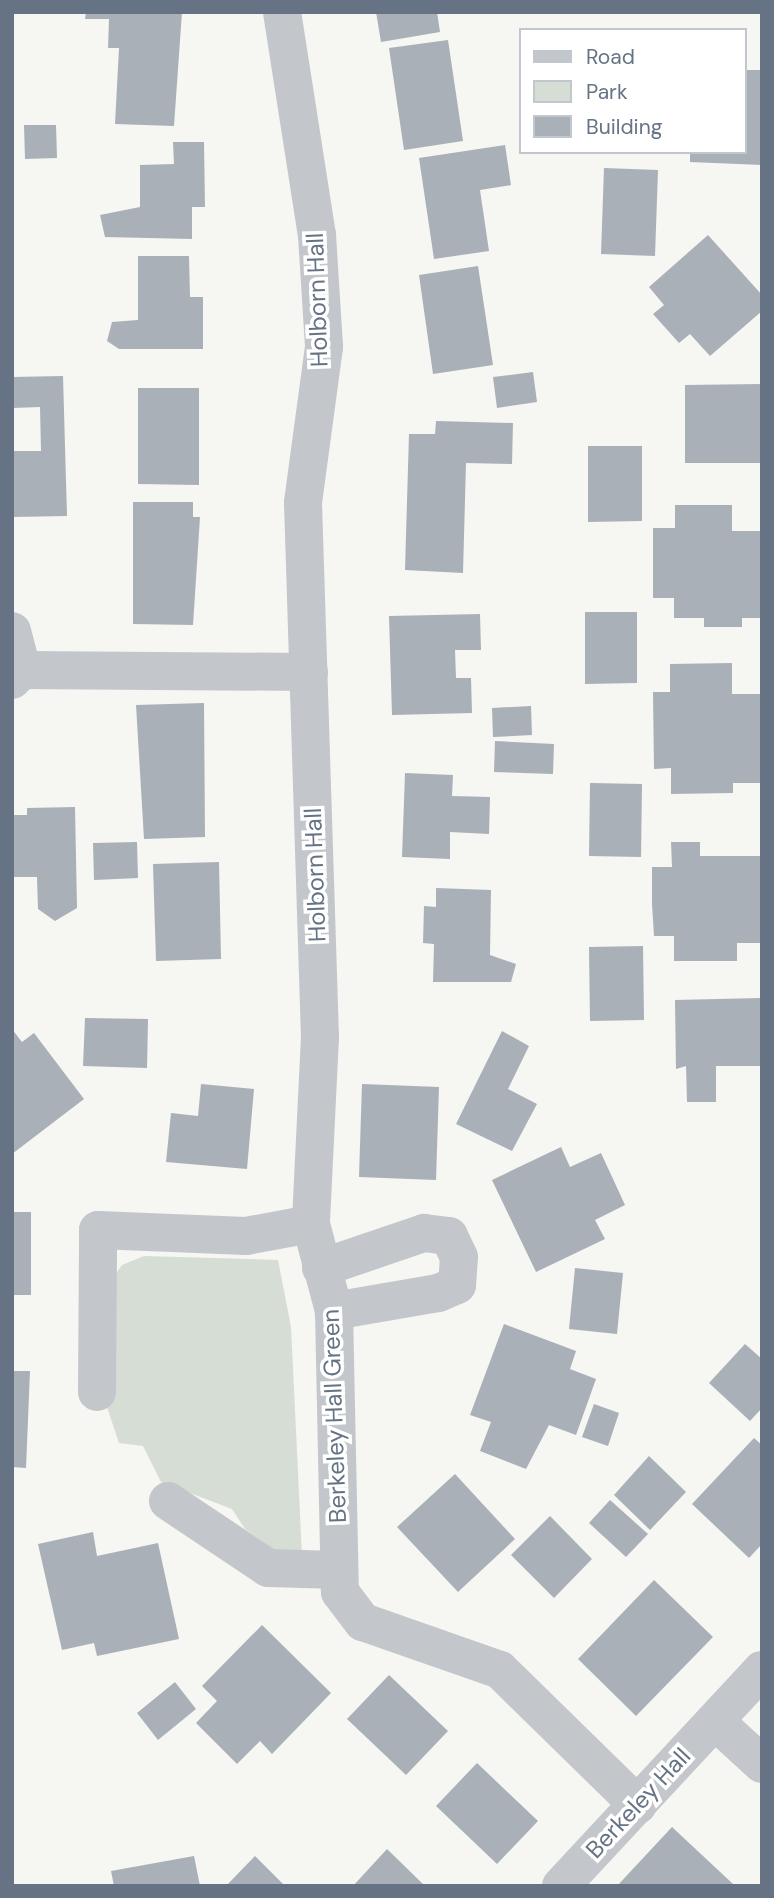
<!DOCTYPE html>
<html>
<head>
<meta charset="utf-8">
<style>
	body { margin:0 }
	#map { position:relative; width:774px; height:1898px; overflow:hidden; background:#f6f6f2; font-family:"DM Sans",sans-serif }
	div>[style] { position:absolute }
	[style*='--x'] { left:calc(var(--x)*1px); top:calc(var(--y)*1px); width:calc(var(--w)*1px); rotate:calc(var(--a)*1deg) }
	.green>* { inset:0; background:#d6ddd4 }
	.building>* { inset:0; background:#a9b0b7 }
	.minor>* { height:38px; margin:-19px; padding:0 19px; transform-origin:19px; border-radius:19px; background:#c3c6ca }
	span { translate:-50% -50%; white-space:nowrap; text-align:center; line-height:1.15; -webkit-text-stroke:7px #fff; paint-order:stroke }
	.street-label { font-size:24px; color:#657384 }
	.frame { position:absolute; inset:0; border:14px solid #657384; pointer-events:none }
	.legend { position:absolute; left:519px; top:28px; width:228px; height:126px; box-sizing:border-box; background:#fff; border:2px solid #c1c7ce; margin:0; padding:9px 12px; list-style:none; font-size:21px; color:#657384 }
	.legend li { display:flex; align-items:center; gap:14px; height:35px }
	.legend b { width:35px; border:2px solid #c1c7ce }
</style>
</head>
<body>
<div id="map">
	<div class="green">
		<div style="clip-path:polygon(144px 1256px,278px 1260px,291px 1327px,302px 1556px,278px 1553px,245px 1529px,232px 1509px,161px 1482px,143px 1446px,119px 1443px,106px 1404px,112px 1279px,122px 1265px)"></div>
	</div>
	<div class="building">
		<div style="clip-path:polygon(86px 12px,182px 12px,174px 126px,115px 124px,119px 48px,108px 48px,109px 19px,85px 19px)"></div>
		<div style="clip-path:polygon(376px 12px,437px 12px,440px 32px,381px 42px)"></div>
		<div style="clip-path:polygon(448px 40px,463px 141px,404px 150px,389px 48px)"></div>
		<div style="clip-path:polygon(744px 70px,762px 70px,762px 165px,690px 162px,690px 152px,744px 152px)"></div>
		<div style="clip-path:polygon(24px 125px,56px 125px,57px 158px,25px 159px)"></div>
		<div style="clip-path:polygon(173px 142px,204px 142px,205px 207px,192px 207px,192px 239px,105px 237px,100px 215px,140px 207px,140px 165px,174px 164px)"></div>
		<div style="clip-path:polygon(505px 145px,511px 185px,480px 190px,489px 251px,434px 259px,419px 158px)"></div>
		<div style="clip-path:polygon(604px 168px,658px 170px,655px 256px,601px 254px)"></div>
		<div style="clip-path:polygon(708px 235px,762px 295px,762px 311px,710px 356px,690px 334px,679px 343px,653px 314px,664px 305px,649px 287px)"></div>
		<div style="clip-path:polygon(138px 256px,189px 256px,190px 297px,203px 297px,203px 349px,119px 349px,107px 341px,112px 322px,138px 320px)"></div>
		<div style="clip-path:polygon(478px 266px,493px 365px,433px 374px,419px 275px)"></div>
		<div style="clip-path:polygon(533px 372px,537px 402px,497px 408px,493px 377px)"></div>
		<div style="clip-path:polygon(63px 376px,67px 516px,12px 517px,12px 451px,41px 451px,40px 407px,12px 408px,12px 377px)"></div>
		<div style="clip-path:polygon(762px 384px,762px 463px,685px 463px,685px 385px)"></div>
		<div style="clip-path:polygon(138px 388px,199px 388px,199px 485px,138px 484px)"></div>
		<div style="clip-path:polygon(436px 421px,513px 423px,512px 464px,466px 463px,463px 573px,405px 570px,409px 434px,435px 434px)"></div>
		<div style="clip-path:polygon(588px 446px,642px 446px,642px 521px,588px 522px)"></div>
		<div style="clip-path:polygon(133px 502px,193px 502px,193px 517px,200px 517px,193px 625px,133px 624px)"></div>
		<div style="clip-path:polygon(675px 505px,732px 505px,732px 531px,762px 531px,762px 618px,742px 618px,742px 627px,704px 627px,704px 618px,674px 618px,674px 598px,653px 598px,653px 528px,675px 528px)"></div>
		<div style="clip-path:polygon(585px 612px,637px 612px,637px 683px,585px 684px)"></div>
		<div style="clip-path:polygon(480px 614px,481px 650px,455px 650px,456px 678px,471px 678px,472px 713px,392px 715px,389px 616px)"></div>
		<div style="clip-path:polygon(732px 663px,732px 694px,762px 694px,762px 783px,733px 783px,733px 793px,671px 794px,671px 768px,654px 769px,653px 692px,670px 692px,670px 664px)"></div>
		<div style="clip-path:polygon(204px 703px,205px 837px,144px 839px,136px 705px)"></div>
		<div style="clip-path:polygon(531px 706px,532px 735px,493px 737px,492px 708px)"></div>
		<div style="clip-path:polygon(495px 741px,554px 744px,553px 774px,494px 772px)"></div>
		<div style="clip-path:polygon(405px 773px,453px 775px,452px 796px,490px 797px,489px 834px,450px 832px,450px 859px,402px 857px)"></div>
		<div style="clip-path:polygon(590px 783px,642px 784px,641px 857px,589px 856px)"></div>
		<div style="clip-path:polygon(75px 807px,77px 908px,55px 921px,38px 909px,37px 877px,12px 877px,12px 815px,27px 815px,27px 808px)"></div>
		<div style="clip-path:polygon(137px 842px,138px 878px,94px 880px,93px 843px)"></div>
		<div style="clip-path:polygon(671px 842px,700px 842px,700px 856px,762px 856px,762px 943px,737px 943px,737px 961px,674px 961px,674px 936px,654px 936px,652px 904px,652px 867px,672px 867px)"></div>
		<div style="clip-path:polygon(219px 862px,221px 959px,156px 961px,153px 864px)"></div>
		<div style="clip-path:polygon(436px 888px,491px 890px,490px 955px,516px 964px,511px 982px,433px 982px,434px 944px,423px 943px,424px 906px,436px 907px)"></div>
		<div style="clip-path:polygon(643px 946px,644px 1020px,590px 1021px,589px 947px)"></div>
		<div style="clip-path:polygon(761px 998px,761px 1066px,716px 1066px,716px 1102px,687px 1102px,686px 1066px,676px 1069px,675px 1000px)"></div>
		<div style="clip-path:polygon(85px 1018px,148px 1019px,147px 1068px,83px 1066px)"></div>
		<div style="clip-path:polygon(12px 1029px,22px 1042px,34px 1033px,84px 1099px,12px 1154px)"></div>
		<div style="clip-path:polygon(502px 1031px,529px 1046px,508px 1089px,537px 1104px,512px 1151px,456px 1124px)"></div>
		<div style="clip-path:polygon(201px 1084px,254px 1089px,247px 1169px,166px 1162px,171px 1113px,198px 1116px)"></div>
		<div style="clip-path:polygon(362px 1084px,439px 1087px,436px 1180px,359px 1177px)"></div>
		<div style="clip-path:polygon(561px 1147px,570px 1167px,601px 1153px,625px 1205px,595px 1220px,605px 1239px,536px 1272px,492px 1180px)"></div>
		<div style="clip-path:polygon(12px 1212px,31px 1212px,31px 1295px,12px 1295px)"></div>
		<div style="clip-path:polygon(575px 1268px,623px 1273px,617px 1334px,569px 1329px)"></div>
		<div style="clip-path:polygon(504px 1324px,576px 1351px,570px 1369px,596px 1379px,576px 1435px,549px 1425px,526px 1469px,480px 1451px,491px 1422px,470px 1415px)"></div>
		<div style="clip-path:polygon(745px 1344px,762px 1359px,762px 1408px,750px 1421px,709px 1383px)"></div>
		<div style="clip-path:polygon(12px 1371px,30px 1371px,26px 1468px,12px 1467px)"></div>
		<div style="clip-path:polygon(594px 1404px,619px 1413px,608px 1446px,582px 1437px)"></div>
		<div style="clip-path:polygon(754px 1438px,762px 1445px,762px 1544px,749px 1558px,692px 1504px)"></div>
		<div style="clip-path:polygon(649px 1456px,686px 1492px,650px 1530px,614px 1495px)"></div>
		<div style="clip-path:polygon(455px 1474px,515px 1539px,458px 1592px,397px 1527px)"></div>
		<div style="clip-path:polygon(610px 1500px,648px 1534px,626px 1557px,589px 1523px)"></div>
		<div style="clip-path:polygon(550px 1516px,592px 1559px,554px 1598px,511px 1555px)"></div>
		<div style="clip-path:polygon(93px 1532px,97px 1556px,158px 1543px,179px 1639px,97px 1656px,94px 1643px,62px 1650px,38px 1544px)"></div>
		<div style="clip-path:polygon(654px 1580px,713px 1637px,636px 1716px,578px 1659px)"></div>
		<div style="clip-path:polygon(262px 1625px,331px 1693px,272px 1754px,260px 1741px,237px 1764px,196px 1723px,217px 1701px,202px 1686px)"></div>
		<div style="clip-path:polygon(389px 1675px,448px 1731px,406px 1775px,347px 1719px)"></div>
		<div style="clip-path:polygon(175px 1682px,196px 1709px,158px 1740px,137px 1713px)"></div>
		<div style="clip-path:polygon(477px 1763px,538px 1821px,497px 1864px,436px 1806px)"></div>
		<div style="clip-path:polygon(672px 1827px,733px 1884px,732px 1886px,617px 1886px)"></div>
		<div style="clip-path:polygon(387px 1849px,425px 1886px,353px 1886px)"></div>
		<div style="clip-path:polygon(194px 1856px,200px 1886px,114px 1886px,111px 1871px)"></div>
		<div style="clip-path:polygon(255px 1856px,285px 1886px,226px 1886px)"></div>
	</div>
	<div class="minor">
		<div style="--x:282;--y:12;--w:226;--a:81.1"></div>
		<div style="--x:317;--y:235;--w:112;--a:86.4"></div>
		<div style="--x:324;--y:347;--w:157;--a:97.7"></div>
		<div style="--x:303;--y:503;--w:534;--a:88.18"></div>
		<div style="--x:320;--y:1037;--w:187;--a:92.8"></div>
		<div style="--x:311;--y:1224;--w:90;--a:75.2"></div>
		<div style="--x:334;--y:1311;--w:281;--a:88.8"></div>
		<div style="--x:340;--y:1592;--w:38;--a:53"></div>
		<div style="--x:363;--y:1622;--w:145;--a:19.3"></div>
		<div style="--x:500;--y:1670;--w:193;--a:44.4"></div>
		<div style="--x:12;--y:631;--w:40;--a:75.6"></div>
		<div style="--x:12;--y:680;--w:14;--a:-45"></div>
		<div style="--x:22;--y:670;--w:287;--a:0.4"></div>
		<div style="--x:321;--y:1268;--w:109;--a:-18.8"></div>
		<div style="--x:424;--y:1233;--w:25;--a:7"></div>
		<div style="--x:449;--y:1236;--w:23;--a:65"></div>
		<div style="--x:459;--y:1257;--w:28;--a:94"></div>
		<div style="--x:457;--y:1285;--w:21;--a:157"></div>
		<div style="--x:438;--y:1293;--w:106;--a:170.2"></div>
		<div style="--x:97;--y:1392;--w:162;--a:-89.6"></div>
		<div style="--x:98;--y:1230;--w:148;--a:2.3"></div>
		<div style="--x:246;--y:1236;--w:66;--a:-10.5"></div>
		<div style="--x:168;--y:1501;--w:120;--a:33.8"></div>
		<div style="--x:268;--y:1568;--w:70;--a:1.6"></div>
		<div style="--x:715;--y:1721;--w:64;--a:42.5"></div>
		<div style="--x:561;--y:1886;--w:295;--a:-47.1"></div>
	</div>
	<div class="street-label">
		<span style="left:317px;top:300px;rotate:-92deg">Holborn Hall</span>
		<span style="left:315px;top:875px;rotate:-92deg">Holborn Hall</span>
		<span style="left:334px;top:1416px;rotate:-92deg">Berkeley Hall Green</span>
		<span style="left:638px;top:1803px;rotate:-47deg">Berkeley Hall</span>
	</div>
	<div class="frame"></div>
	<ul class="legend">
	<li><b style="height:9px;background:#c3c6ca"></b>Road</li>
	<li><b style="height:19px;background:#d6ddd4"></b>Park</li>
	<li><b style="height:19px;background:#a9b0b7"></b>Building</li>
	</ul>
</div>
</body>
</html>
